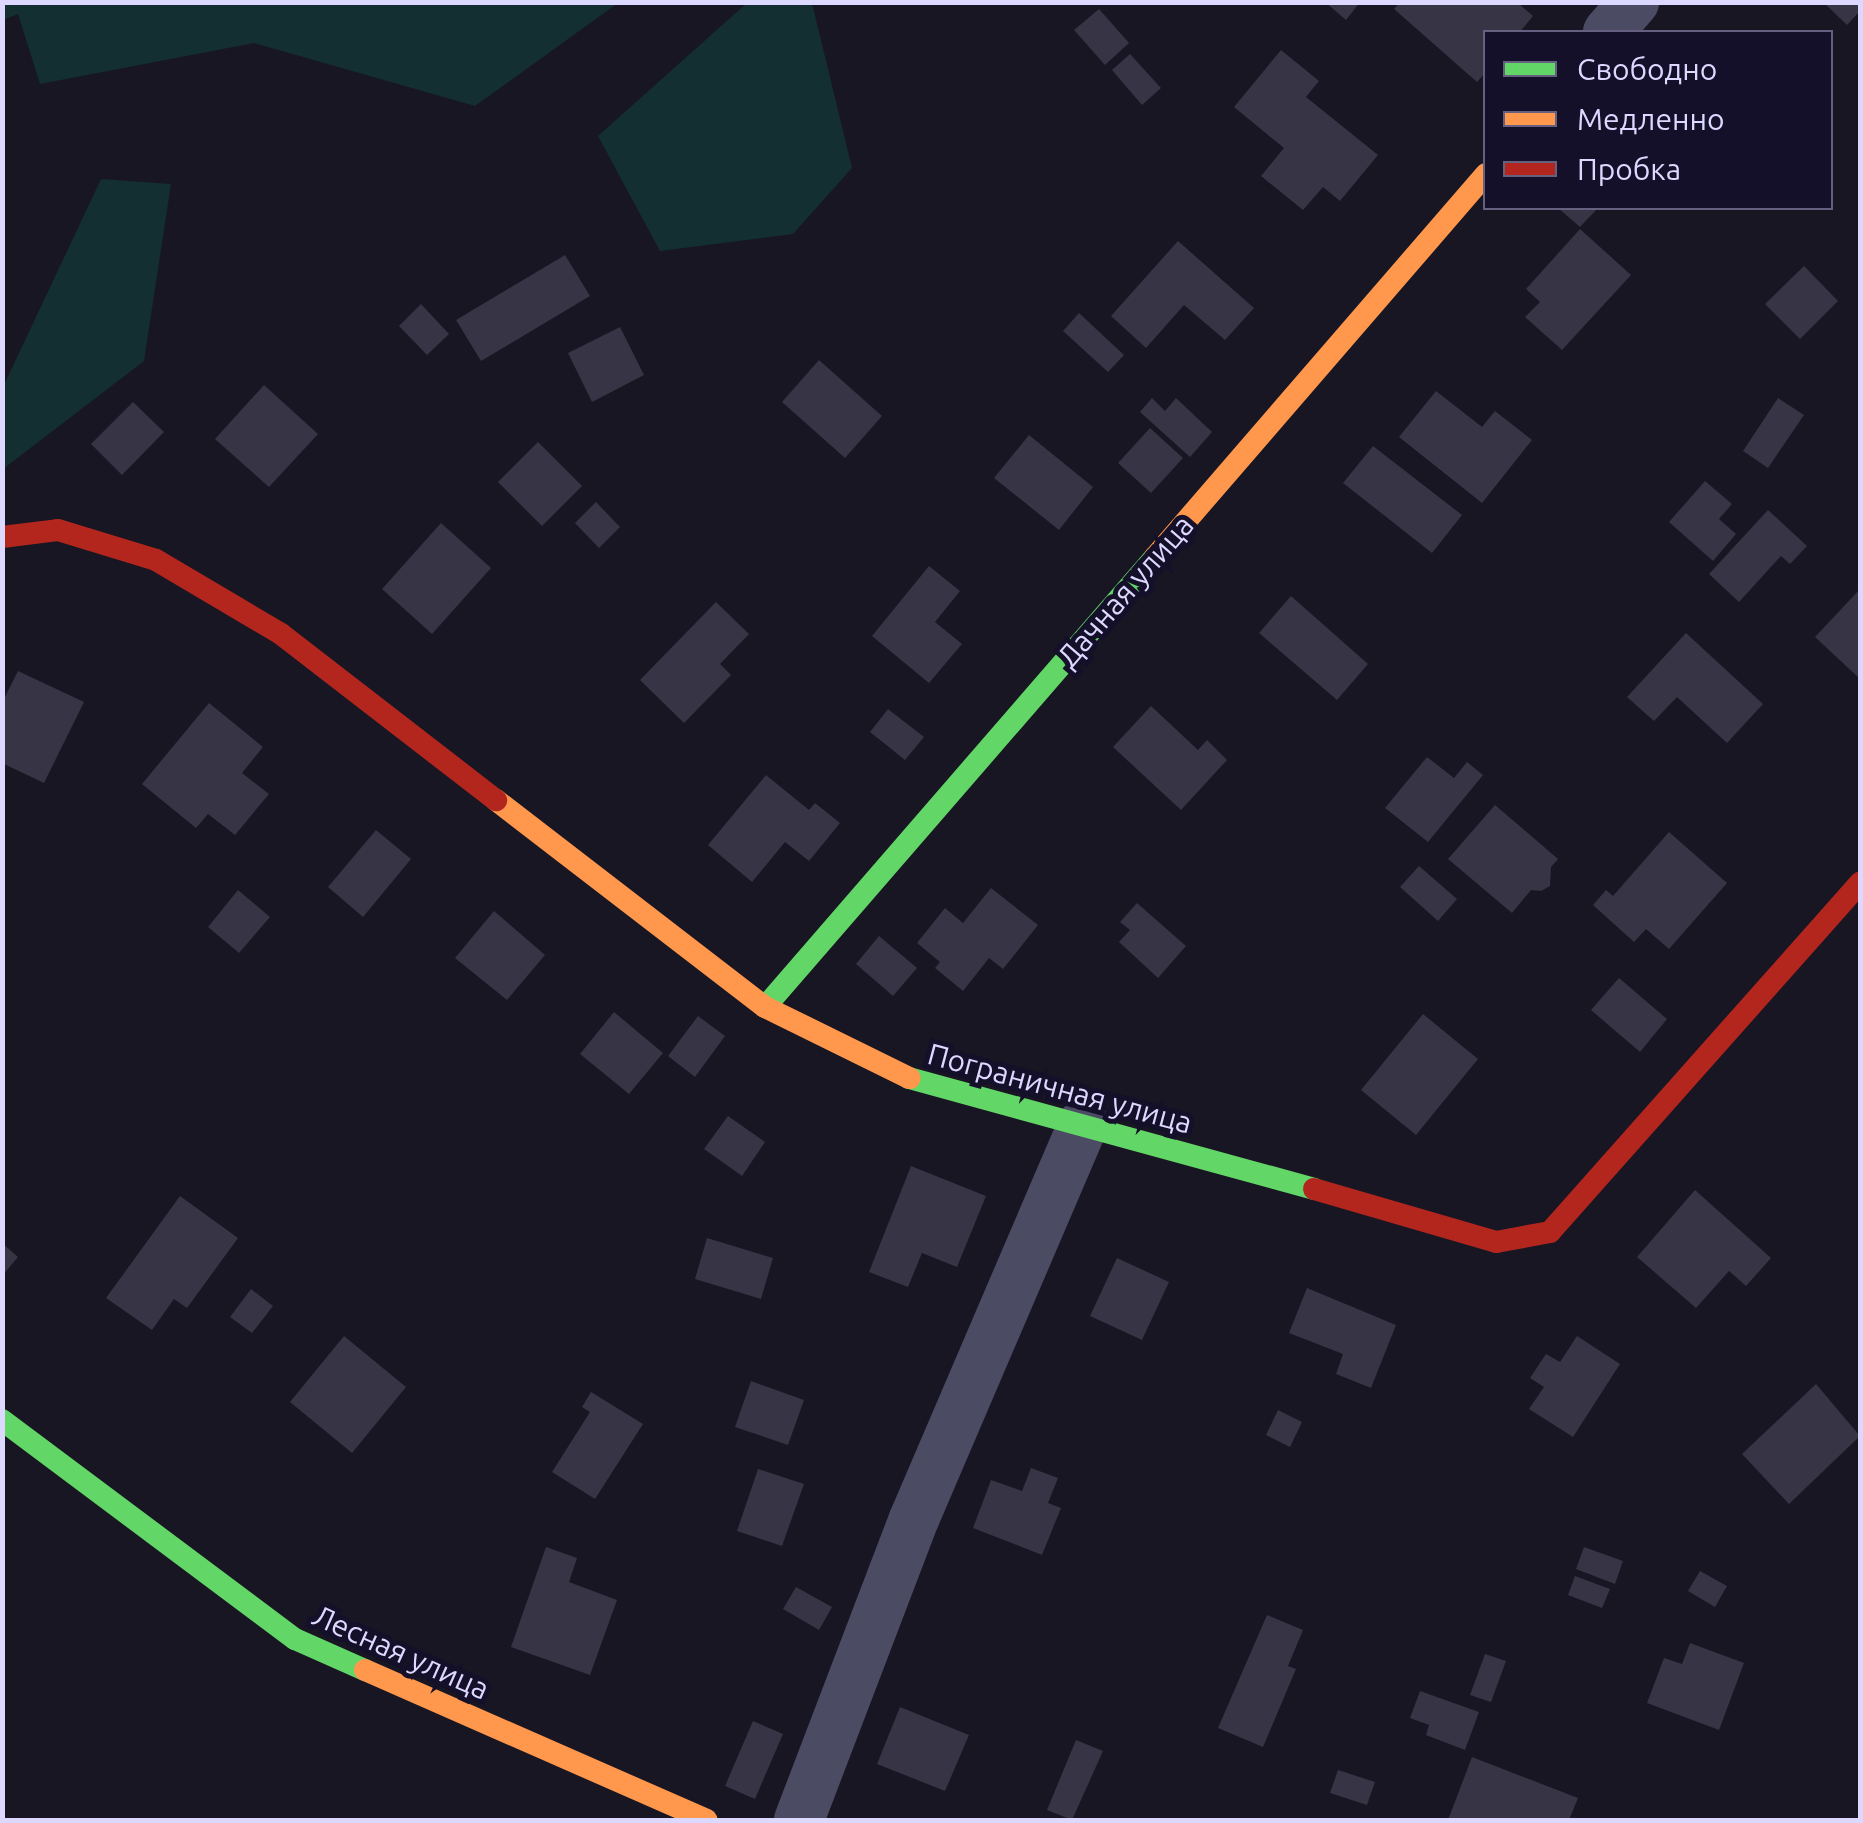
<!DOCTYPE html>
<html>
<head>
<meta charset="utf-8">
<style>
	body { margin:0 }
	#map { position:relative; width:1863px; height:1823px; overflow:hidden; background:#181623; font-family:Ubuntu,sans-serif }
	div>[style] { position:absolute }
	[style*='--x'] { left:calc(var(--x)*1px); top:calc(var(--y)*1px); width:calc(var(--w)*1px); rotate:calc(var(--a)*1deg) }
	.green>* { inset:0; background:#132f31 }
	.building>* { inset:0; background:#363445 }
	.street>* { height:50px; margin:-25px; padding:0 25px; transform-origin:25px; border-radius:25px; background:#4c4b64 }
	.fast>* { height:22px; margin:-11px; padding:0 11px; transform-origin:11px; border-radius:11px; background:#63d668 }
	.slow>* { height:22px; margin:-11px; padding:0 11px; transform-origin:11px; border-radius:11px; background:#ff974d }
	.jam>* { height:22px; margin:-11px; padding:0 11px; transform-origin:11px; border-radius:11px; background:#b3261e }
	span { translate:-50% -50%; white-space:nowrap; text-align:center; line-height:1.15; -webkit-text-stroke:10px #151029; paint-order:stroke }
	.street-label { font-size:30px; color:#ddd8ff }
	.frame { position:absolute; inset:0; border:5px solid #ddd8ff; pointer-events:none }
	.legend { position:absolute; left:1483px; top:30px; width:350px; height:180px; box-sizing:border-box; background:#151029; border:2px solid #65607f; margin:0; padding:12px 18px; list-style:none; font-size:30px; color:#ddd8ff }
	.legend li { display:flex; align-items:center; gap:20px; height:50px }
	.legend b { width:50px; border:2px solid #65607f }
</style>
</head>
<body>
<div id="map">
	<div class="green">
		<div style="clip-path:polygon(3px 2px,618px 2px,618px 3px,475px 106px,254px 43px,40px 84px,18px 14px,3px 20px)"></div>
		<div style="clip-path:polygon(748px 2px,812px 3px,852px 168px,793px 234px,660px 251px,598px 136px)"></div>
		<div style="clip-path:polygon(101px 179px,171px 184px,144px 361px,3px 469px,3px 387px)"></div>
	</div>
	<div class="building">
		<div style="clip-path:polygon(1325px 2px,1360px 2px,1346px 20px)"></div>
		<div style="clip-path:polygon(1400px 2px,1517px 2px,1533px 16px,1520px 32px,1486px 32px,1486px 72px,1477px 82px,1394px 9px)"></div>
		<div style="clip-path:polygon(1823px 2px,1860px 2px,1860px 11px,1847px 25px)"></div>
		<div style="clip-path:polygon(1099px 9px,1129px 43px,1105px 65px,1074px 30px)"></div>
		<div style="clip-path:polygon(1281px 50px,1319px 81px,1306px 97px,1378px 155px,1340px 201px,1323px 187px,1303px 210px,1261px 176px,1284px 148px,1234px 107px)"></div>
		<div style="clip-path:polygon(1130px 54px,1161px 88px,1142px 105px,1112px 70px)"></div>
		<div style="clip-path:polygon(1558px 208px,1598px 208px,1580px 227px)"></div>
		<div style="clip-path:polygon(1580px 229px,1631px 275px,1562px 350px,1525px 317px,1540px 302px,1526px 289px)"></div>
		<div style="clip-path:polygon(1178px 241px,1254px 308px,1225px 340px,1184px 305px,1146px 348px,1111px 316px)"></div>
		<div style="clip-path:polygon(565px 255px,590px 296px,481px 361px,456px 320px)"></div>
		<div style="clip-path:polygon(1804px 266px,1838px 301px,1800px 339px,1765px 304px)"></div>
		<div style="clip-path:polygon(421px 304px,449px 334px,427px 355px,399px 326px)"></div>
		<div style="clip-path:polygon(1079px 313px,1124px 355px,1108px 372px,1063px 331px)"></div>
		<div style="clip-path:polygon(620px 327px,644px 375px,592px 402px,568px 353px)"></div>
		<div style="clip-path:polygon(819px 360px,882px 416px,845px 458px,782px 402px)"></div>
		<div style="clip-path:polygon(264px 385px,318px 434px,269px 487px,215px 439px)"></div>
		<div style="clip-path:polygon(1436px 391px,1482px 427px,1495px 411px,1532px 440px,1482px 503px,1399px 437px)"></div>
		<div style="clip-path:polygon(1152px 398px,1165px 411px,1176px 398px,1212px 432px,1190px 457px,1140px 412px)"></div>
		<div style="clip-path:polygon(1778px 398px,1804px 415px,1768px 468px,1743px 451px)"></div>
		<div style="clip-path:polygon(133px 402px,164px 432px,122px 475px,91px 444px)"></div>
		<div style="clip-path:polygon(1150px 428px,1183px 458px,1151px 493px,1118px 463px)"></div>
		<div style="clip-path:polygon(1029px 435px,1093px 487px,1059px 530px,994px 478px)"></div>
		<div style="clip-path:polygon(538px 442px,582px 486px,542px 526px,498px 482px)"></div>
		<div style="clip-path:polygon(1373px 446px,1462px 515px,1432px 553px,1343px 483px)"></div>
		<div style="clip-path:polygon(1705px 481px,1732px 504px,1719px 519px,1736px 534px,1713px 561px,1669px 522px)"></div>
		<div style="clip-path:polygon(596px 502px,620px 527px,599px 548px,575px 523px)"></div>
		<div style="clip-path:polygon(1768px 510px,1807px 546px,1790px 564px,1781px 556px,1739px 602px,1709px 574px)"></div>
		<div style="clip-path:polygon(441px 523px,491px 568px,432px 634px,382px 589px)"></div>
		<div style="clip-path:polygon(929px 566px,960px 591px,935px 622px,962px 644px,929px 683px,872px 636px)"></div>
		<div style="clip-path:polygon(1860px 589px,1860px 679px,1815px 637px)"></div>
		<div style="clip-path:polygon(1291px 596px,1368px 664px,1337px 700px,1259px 633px)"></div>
		<div style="clip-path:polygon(716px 602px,749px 634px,720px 664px,731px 675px,684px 723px,640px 680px)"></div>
		<div style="clip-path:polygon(1686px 633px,1763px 704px,1727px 743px,1677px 697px,1654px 721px,1627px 697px)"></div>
		<div style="clip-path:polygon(18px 671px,84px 702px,44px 783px,2px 763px,2px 703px)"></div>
		<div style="clip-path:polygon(209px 703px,263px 747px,242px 773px,269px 794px,235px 835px,208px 814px,196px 828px,142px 784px)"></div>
		<div style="clip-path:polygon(1151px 706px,1198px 750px,1207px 740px,1227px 760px,1181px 810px,1113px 747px)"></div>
		<div style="clip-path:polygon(888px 709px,924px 737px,905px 760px,870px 732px)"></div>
		<div style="clip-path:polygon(1427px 757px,1454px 778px,1467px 762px,1483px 775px,1428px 842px,1385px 808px)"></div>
		<div style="clip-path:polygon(766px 775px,809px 810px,815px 803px,840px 823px,809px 861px,785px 842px,752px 882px,708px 845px)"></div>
		<div style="clip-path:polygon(1495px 805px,1558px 859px,1551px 867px,1550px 886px,1541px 891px,1531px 890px,1512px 913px,1448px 859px)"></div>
		<div style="clip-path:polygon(376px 830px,411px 859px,363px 917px,328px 887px)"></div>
		<div style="clip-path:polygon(1669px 832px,1727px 883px,1669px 949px,1646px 929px,1634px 942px,1593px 905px,1606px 890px,1613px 896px)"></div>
		<div style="clip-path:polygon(1419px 866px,1457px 899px,1438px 921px,1400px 887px)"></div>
		<div style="clip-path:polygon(991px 888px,1038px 925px,1003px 969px,989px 958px,963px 991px,935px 968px,940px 962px,917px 943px,945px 908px,963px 923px)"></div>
		<div style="clip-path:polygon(238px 890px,270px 917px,239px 953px,208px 927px)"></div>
		<div style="clip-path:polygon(1137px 903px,1186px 946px,1158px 978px,1119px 942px,1130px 930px,1120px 922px)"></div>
		<div style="clip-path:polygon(494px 911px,545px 955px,507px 1000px,455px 958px)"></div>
		<div style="clip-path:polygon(879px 936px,917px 968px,893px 996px,856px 964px)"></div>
		<div style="clip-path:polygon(1619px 978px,1667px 1019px,1640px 1052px,1591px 1010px)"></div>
		<div style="clip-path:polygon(614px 1012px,663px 1053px,629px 1094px,580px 1054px)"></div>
		<div style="clip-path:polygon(1423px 1014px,1478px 1059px,1416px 1135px,1361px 1090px)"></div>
		<div style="clip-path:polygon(698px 1016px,725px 1036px,695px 1077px,668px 1056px)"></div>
		<div style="clip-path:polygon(728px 1116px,765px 1142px,742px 1176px,704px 1149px)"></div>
		<div style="clip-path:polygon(911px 1166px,986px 1196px,957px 1267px,922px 1253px,908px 1287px,869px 1272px)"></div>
		<div style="clip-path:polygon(1695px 1190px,1771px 1258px,1746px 1286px,1729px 1271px,1696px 1308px,1637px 1257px)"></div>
		<div style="clip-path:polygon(180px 1196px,238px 1238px,187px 1308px,174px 1299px,152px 1330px,106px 1298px)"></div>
		<div style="clip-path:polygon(707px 1238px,773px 1258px,761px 1299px,695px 1279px)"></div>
		<div style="clip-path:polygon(2px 1243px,18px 1257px,2px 1276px)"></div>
		<div style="clip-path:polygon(1117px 1258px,1169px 1282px,1142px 1340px,1090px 1316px)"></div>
		<div style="clip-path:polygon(1307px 1288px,1396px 1325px,1371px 1388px,1336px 1374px,1343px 1354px,1289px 1333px)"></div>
		<div style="clip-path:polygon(251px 1289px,273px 1306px,252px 1333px,230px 1317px)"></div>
		<div style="clip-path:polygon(344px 1336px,406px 1387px,352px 1453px,290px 1402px)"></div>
		<div style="clip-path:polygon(1577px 1336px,1620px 1364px,1573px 1437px,1529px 1409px,1544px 1387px,1530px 1378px,1546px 1354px,1560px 1362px)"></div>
		<div style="clip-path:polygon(751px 1381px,804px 1400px,788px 1445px,735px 1427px)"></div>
		<div style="clip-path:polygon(1816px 1384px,1860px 1436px,1789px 1504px,1742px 1454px)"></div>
		<div style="clip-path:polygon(591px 1392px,643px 1424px,595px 1499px,552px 1472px,590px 1412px,582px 1407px)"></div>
		<div style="clip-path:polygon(1278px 1410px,1302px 1422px,1290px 1447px,1266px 1435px)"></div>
		<div style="clip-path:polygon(1031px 1468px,1058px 1478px,1048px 1503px,1061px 1508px,1042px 1555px,973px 1528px,991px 1480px,1022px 1491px)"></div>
		<div style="clip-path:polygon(758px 1469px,804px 1484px,782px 1546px,737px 1531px)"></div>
		<div style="clip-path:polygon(546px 1547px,577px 1558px,569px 1582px,617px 1600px,590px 1675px,511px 1647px)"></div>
		<div style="clip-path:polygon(1584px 1547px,1623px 1561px,1615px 1584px,1576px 1569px)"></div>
		<div style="clip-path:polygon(1700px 1571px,1727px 1586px,1715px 1607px,1688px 1591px)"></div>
		<div style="clip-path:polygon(1575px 1576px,1610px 1589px,1602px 1608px,1568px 1595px)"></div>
		<div style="clip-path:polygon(796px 1587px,832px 1607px,819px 1630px,783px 1609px)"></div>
		<div style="clip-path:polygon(1267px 1615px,1303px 1630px,1288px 1666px,1296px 1669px,1263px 1747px,1218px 1728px)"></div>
		<div style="clip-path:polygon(1690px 1643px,1744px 1663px,1719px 1730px,1647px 1703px,1664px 1658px,1682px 1664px)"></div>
		<div style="clip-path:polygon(1485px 1654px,1506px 1661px,1491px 1702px,1470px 1695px)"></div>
		<div style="clip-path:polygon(1420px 1691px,1479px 1712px,1465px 1750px,1426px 1735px,1429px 1725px,1410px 1718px)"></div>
		<div style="clip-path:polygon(900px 1707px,969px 1735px,945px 1791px,877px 1764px)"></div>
		<div style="clip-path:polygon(753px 1721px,783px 1734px,755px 1799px,725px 1786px)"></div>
		<div style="clip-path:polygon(1076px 1740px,1103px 1751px,1072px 1820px,1047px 1810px)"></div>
		<div style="clip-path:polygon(1472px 1757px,1578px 1798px,1569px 1820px,1448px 1820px)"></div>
		<div style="clip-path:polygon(1338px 1770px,1375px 1782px,1367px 1805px,1330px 1793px)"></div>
	</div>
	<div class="street">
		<div style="--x:1608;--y:32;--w:40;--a:-49"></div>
		<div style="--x:799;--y:1820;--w:322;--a:-69.1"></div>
		<div style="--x:914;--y:1519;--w:431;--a:-66.8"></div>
	</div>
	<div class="fast">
		<div style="--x:765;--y:1007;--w:595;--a:-49.09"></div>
		<div style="--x:909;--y:1078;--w:420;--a:15.3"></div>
		<div style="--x:2;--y:1420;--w:366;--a:36.8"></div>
		<div style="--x:295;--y:1639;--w:77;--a:23.9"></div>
	</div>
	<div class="slow">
		<div style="--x:1155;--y:557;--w:506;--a:-49.17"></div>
		<div style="--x:496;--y:800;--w:339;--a:37.6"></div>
		<div style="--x:765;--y:1007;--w:161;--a:26.2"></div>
		<div style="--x:365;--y:1670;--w:373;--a:23.7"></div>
	</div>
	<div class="jam">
		<div style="--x:2;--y:537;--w:56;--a:-7.1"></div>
		<div style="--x:58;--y:530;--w:102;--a:17"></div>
		<div style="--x:156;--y:560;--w:145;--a:30.6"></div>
		<div style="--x:281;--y:634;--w:272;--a:37.7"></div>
		<div style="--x:1314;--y:1189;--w:190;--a:16.2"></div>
		<div style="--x:1496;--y:1242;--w:55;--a:-10.5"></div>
		<div style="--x:1550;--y:1232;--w:467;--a:-48.4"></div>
	</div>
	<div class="street-label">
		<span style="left:1125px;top:591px;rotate:-49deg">Дачная улица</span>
		<span style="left:1060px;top:1088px;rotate:15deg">Пограничная улица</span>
		<span style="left:401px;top:1652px;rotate:24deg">Лесная улица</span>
	</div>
	<div class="frame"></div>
	<ul class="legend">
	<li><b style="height:12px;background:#63d668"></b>Свободно</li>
	<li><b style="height:12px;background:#ff974d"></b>Медленно</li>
	<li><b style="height:12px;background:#b3261e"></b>Пробка</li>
	</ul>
</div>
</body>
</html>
